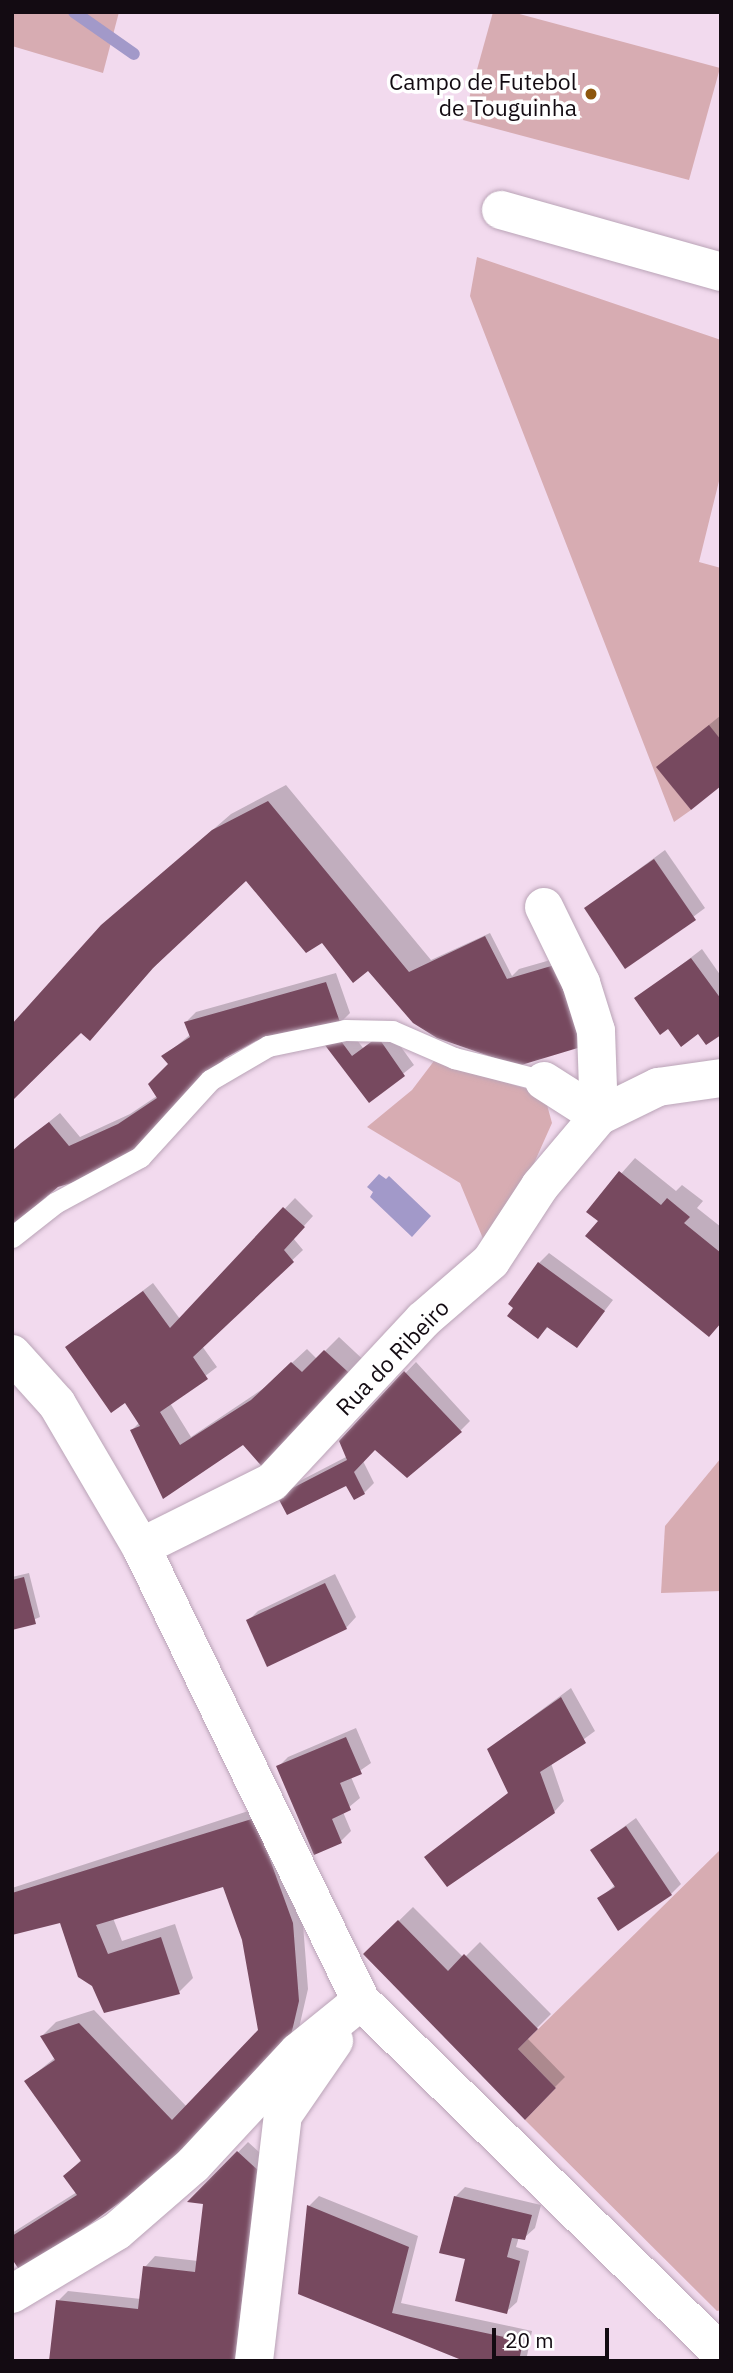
<!DOCTYPE html>
<html>
<head>
<meta charset="utf-8">
<style>
	body { margin:0 }
	#map { position:relative; width:733px; height:2373px; overflow:hidden; background:#f2daee; font-family:"IBM Plex Sans",sans-serif }
	div>[style] { position:absolute }
	[style*='--x'] { left:calc(var(--x)*1px); top:calc(var(--y)*1px); width:calc(var(--w)*1px); rotate:calc(var(--a)*1deg) }
	.green>* { inset:0; background:#d7acb2 }
	.water>* { inset:0; background:#a299c9 }
	.shadow>* { inset:0; background:#0003 }
	.stream>* { height:12px; margin:-6px; padding:0 6px; transform-origin:6px; border-radius:6px; background:#a299c9 }
	.building>* { inset:0; background:#77495f }
	.roads { filter:drop-shadow(0 0 2px #baa4b7) drop-shadow(0 0 2px #baa4b7) }
	.service>* { height:21px; margin:-10.5px; padding:0 10.5px; transform-origin:10.5px; border-radius:10.5px; background:#fff }
	.minor>* { height:38px; margin:-19px; padding:0 19px; transform-origin:19px; border-radius:19px; background:#fff }
	.tertiary>* { height:38px; margin:-19px; padding:0 19px; transform-origin:19px; border-radius:19px; background:#fff }
	.dots>* { width:19px; height:19px; translate:-50% -50%; box-sizing:border-box; border:4px solid #fff; border-radius:50% }
	span { translate:-50% -50%; white-space:nowrap; text-align:center; line-height:1.15; -webkit-text-stroke:7px #fff; paint-order:stroke }
	.poi-label { font-size:23px; color:#130b12 }
	.right { translate:-100% -50%; text-align:right }
	.street-label { font-size:23px; color:#130b12 }
	.frame { position:absolute; inset:0; border:14px solid #130b12; pointer-events:none }
	.scale { position:absolute; left:492px; top:2328px; width:117px; height:32px; box-sizing:border-box; border:4px solid #130b12; border-top:0; padding-left:9px; font-size:21px; line-height:24px; white-space:nowrap; color:#130b12; -webkit-text-stroke:5px #fff; paint-order:stroke }
</style>
</head>
<body>
<div id="map">
	<div class="green">
		<div style="clip-path:polygon(12px 12px,119px 12px,103px 73px,12px 46px)"></div>
		<div style="clip-path:polygon(493px 12px,512px 12px,720px 68px,689px 180px,463px 120px)"></div>
		<div style="clip-path:polygon(477px 257px,721px 340px,721px 473px,699px 562px,721px 568px,721px 740px,657px 767px,691px 810px,674px 822px,470px 296px)"></div>
		<div style="clip-path:polygon(434px 1061px,544px 1094px,552px 1123px,531px 1170px,484px 1241px,460px 1183px,367px 1127px,412px 1090px)"></div>
		<div style="clip-path:polygon(721px 1458px,721px 1591px,661px 1593px,665px 1526px)"></div>
		<div style="clip-path:polygon(721px 1849px,721px 2310px,717px 2311px,525px 2120px,556px 2088px,518px 2049px)"></div>
	</div>
	<div class="water">
		<div style="clip-path:polygon(379px 1174px,386px 1179px,389px 1176px,431px 1216px,412px 1237px,370px 1197px,373px 1192px,367px 1187px)"></div>
	</div>
	<div class="shadow">
		<div style="clip-path:polygon(720px 716px,721px 717px,721px 784px,669px 757px)"></div>
		<div style="clip-path:polygon(286px 785px,431px 960px,490px 933px,512px 976px,519px 969px,568px 955px,591px 1035px,368px 969px,322px 941px,246px 879px,165px 955px,90px 1038px,81px 1031px,102px 926px,231px 814px)"></div>
		<div style="clip-path:polygon(665px 850px,705px 908px,626px 967px,586px 908px)"></div>
		<div style="clip-path:polygon(702px 949px,721px 976px,721px 1032px,669px 1026px,637px 999px)"></div>
		<div style="clip-path:polygon(336px 973px,350px 1013px,340px 1023px,255px 1039px,225px 1056px,134px 1150px,12px 1152px,60px 1113px,80px 1137px,130px 1114px,157px 1096px,170px 1064px,164px 1056px,191px 1034px,186px 1022px,196px 1012px)"></div>
		<div style="clip-path:polygon(348px 1028px,363px 1048px,388px 1029px,414px 1065px,369px 1101px,323px 1040px)"></div>
		<div style="clip-path:polygon(635px 1158px,676px 1191px,682px 1185px,703px 1201px,697px 1208px,721px 1227px,721px 1323px,588px 1211px)"></div>
		<div style="clip-path:polygon(295px 1198px,313px 1216px,293px 1238px,303px 1250px,202px 1346px,217px 1367px,170px 1403px,191px 1437px,267px 1386px,307px 1349px,317px 1359px,339px 1337px,371px 1367px,245px 1440px,164px 1496px,132px 1430px,140px 1422px,125px 1401px,67px 1348px,153px 1283px,180px 1319px)"></div>
		<div style="clip-path:polygon(549px 1253px,613px 1300px,577px 1346px,549px 1326px,538px 1337px,539px 1263px)"></div>
		<div style="clip-path:polygon(416px 1362px,470px 1421px,460px 1431px,375px 1448px,363px 1461px,374px 1483px,364px 1493px,347px 1483px,288px 1513px,290px 1486px,348px 1456px,341px 1441px)"></div>
		<div style="clip-path:polygon(29px 1573px,40px 1617px,12px 1629px,12px 1577px)"></div>
		<div style="clip-path:polygon(335px 1574px,356px 1617px,346px 1628px,248px 1621px,258px 1611px)"></div>
		<div style="clip-path:polygon(571px 1688px,595px 1731px,551px 1763px,564px 1801px,554px 1812px,437px 1848px,510px 1792px,489px 1749px)"></div>
		<div style="clip-path:polygon(356px 1728px,371px 1763px,351px 1777px,360px 1798px,343px 1812px,351px 1831px,341px 1841px,278px 1767px,288px 1757px)"></div>
		<div style="clip-path:polygon(270px 1804px,302px 1911px,308px 1989px,299px 2028px,156px 2174px,22px 2271px,12px 2256px,12px 2233px,77px 2192px,65px 2176px,82px 2159px,26px 2081px,56px 2057px,42px 2036px,56px 2022px,94px 2010px,187px 2107px,260px 2031px,244px 1941px,225px 1885px,113px 1918px,122px 1941px,175px 1924px,193px 1978px,179px 1992px,105px 2011px,61px 1921px,12px 1933px,12px 1888px)"></div>
		<div style="clip-path:polygon(636px 1818px,681px 1884px,671px 1894px,599px 1899px,615px 1885px,592px 1850px)"></div>
		<div style="clip-path:polygon(413px 1907px,464px 1958px,480px 1942px,551px 2014px,527px 2038px,565px 2077px,525px 2117px,365px 1954px)"></div>
		<div style="clip-path:polygon(248px 2142px,271px 2163px,249px 2361px,58px 2301px,68px 2291px,141px 2299px,145px 2267px,155px 2256px,198px 2261px,205px 2203px,191px 2201px)"></div>
		<div style="clip-path:polygon(465px 2187px,541px 2205px,535px 2228px,524px 2238px,519px 2237px,516px 2247px,529px 2251px,517px 2302px,506px 2312px,467px 2258px,455px 2197px)"></div>
		<div style="clip-path:polygon(319px 2196px,418px 2236px,401px 2303px,532px 2331px,526px 2361px,468px 2361px,300px 2293px,309px 2206px)"></div>
	</div>
	<div class="stream">
		<div style="--x:74;--y:12;--w:73;--a:35"></div>
	</div>
	<div class="building">
		<div style="clip-path:polygon(709px 725px,721px 740px,721px 786px,691px 810px,656px 767px)"></div>
		<div style="clip-path:polygon(268px 801px,409px 972px,485px 936px,507px 979px,558px 964px,581px 1047px,518px 1066px,437px 1038px,413px 1023px,368px 971px,353px 983px,322px 943px,306px 953px,246px 881px,153px 968px,90px 1041px,81px 1033px,12px 1101px,12px 1024px,101px 925px,212px 830px)"></div>
		<div style="clip-path:polygon(654px 859px,696px 920px,625px 969px,584px 908px)"></div>
		<div style="clip-path:polygon(691px 958px,721px 999px,721px 1035px,706px 1045px,698px 1034px,681px 1047px,668px 1029px,660px 1035px,634px 998px)"></div>
		<div style="clip-path:polygon(326px 982px,341px 1025px,256px 1041px,225px 1058px,135px 1152px,85px 1179px,58px 1187px,12px 1226px,12px 1151px,21px 1143px,49px 1122px,69px 1146px,118px 1124px,157px 1098px,148px 1084px,168px 1064px,161px 1056px,190px 1037px,184px 1022px)"></div>
		<div style="clip-path:polygon(338px 1037px,352px 1056px,378px 1037px,405px 1076px,369px 1103px,321px 1040px)"></div>
		<div style="clip-path:polygon(619px 1171px,661px 1205px,667px 1198px,690px 1217px,684px 1223px,721px 1253px,721px 1323px,709px 1337px,585px 1236px,598px 1221px,586px 1212px)"></div>
		<div style="clip-path:polygon(283px 1207px,305px 1227px,284px 1250px,294px 1262px,193px 1357px,208px 1379px,160px 1412px,180px 1445px,251px 1400px,291px 1362px,302px 1372px,324px 1350px,359px 1382px,265px 1470px,243px 1445px,163px 1499px,130px 1430px,140px 1426px,125px 1403px,111px 1413px,65px 1347px,143px 1291px,170px 1328px)"></div>
		<div style="clip-path:polygon(538px 1262px,605px 1311px,577px 1348px,547px 1327px,538px 1339px,507px 1316px,513px 1308px,508px 1304px)"></div>
		<div style="clip-path:polygon(404px 1371px,462px 1432px,407px 1478px,375px 1450px,354px 1472px,365px 1494px,354px 1500px,346px 1486px,287px 1515px,277px 1496px,347px 1460px,339px 1441px)"></div>
		<div style="clip-path:polygon(24px 1577px,36px 1624px,12px 1630px,12px 1580px)"></div>
		<div style="clip-path:polygon(325px 1583px,347px 1629px,267px 1667px,246px 1620px)"></div>
		<div style="clip-path:polygon(561px 1697px,586px 1743px,540px 1772px,555px 1813px,447px 1887px,424px 1857px,508px 1793px,487px 1749px)"></div>
		<div style="clip-path:polygon(346px 1737px,362px 1774px,340px 1783px,351px 1810px,332px 1819px,342px 1843px,314px 1855px,276px 1766px)"></div>
		<div style="clip-path:polygon(255px 1818px,293px 1923px,299px 2001px,289px 2044px,157px 2175px,22px 2274px,12px 2259px,12px 2236px,77px 2195px,63px 2176px,81px 2161px,24px 2081px,55px 2060px,40px 2036px,79px 2023px,172px 2120px,258px 2030px,242px 1940px,223px 1887px,96px 1925px,108px 1954px,161px 1937px,180px 1994px,104px 2013px,92px 1986px,78px 1977px,60px 1923px,12px 1935px,12px 1893px)"></div>
		<div style="clip-path:polygon(626px 1826px,672px 1895px,618px 1931px,597px 1898px,615px 1887px,590px 1850px)"></div>
		<div style="clip-path:polygon(398px 1920px,448px 1971px,464px 1954px,538px 2029px,518px 2049px,556px 2088px,525px 2120px,363px 1954px)"></div>
		<div style="clip-path:polygon(237px 2151px,261px 2173px,241px 2361px,49px 2361px,56px 2300px,138px 2309px,143px 2266px,195px 2272px,203px 2204px,187px 2202px)"></div>
		<div style="clip-path:polygon(454px 2196px,532px 2215px,525px 2240px,512px 2238px,507px 2257px,520px 2261px,507px 2314px,455px 2301px,465px 2259px,439px 2253px)"></div>
		<div style="clip-path:polygon(307px 2205px,409px 2247px,392px 2313px,523px 2341px,519px 2361px,464px 2361px,298px 2294px)"></div>
	</div>
	<div class="roads">
		<div class="service">
			<div style="--x:12;--y:1237;--w:55;--a:-38.3"></div>
			<div style="--x:55;--y:1203;--w:97;--a:-28.4"></div>
			<div style="--x:140;--y:1157;--w:104;--a:-47.7"></div>
			<div style="--x:210;--y:1080;--w:67;--a:-30.4"></div>
			<div style="--x:268;--y:1046;--w:79;--a:-11.7"></div>
			<div style="--x:345;--y:1030;--w:47;--a:1.2"></div>
			<div style="--x:392;--y:1031;--w:68;--a:23.5"></div>
			<div style="--x:454;--y:1058;--w:93;--a:14.3"></div>
		</div>
		<div class="minor">
			<div style="--x:501;--y:210;--w:229;--a:15.7"></div>
			<div style="--x:544;--y:907;--w:85;--a:64"></div>
			<div style="--x:581;--y:983;--w:50;--a:72.6"></div>
			<div style="--x:596;--y:1031;--w:85;--a:88"></div>
			<div style="--x:544;--y:1081;--w:65;--a:32.5"></div>
			<div style="--x:141;--y:1547;--w:146;--a:-26.4"></div>
			<div style="--x:272;--y:1482;--w:221;--a:-47"></div>
			<div style="--x:423;--y:1320;--w:90;--a:-40.9"></div>
			<div style="--x:491;--y:1261;--w:90;--a:-56.8"></div>
			<div style="--x:540;--y:1186;--w:92;--a:-49.9"></div>
			<div style="--x:599;--y:1116;--w:66;--a:-26.2"></div>
			<div style="--x:658;--y:1087;--w:64;--a:-8.1"></div>
			<div style="--x:12;--y:2294;--w:122;--a:-31"></div>
			<div style="--x:117;--y:2231;--w:101;--a:-41"></div>
			<div style="--x:193;--y:2165;--w:154;--a:-47.1"></div>
			<div style="--x:298;--y:2052;--w:81;--a:-39"></div>
			<div style="--x:254;--y:2361;--w:248;--a:-83.3"></div>
			<div style="--x:283;--y:2115;--w:90;--a:-55.4"></div>
		</div>
		<div class="tertiary">
			<div style="--x:12;--y:1354;--w:67;--a:48"></div>
			<div style="--x:57;--y:1404;--w:166;--a:59.6"></div>
			<div style="--x:141;--y:1547;--w:504;--a:64.15"></div>
			<div style="--x:361;--y:2001;--w:503;--a:44.36"></div>
		</div>
	</div>
	<div class="dots">
		<div style="left:591px;top:94px;background:#8e570c"></div>
	</div>
	<div class="poi-label">
		<span class="right" style="left:577px;top:94px">Campo de Futebol<br>de Touguinha</span>
	</div>
	<div class="street-label">
		<span style="left:392px;top:1357px;rotate:-46deg">Rua do Ribeiro</span>
	</div>
	<div class="frame"></div>
	<div class="scale">20 m</div>
</div>
</body>
</html>
